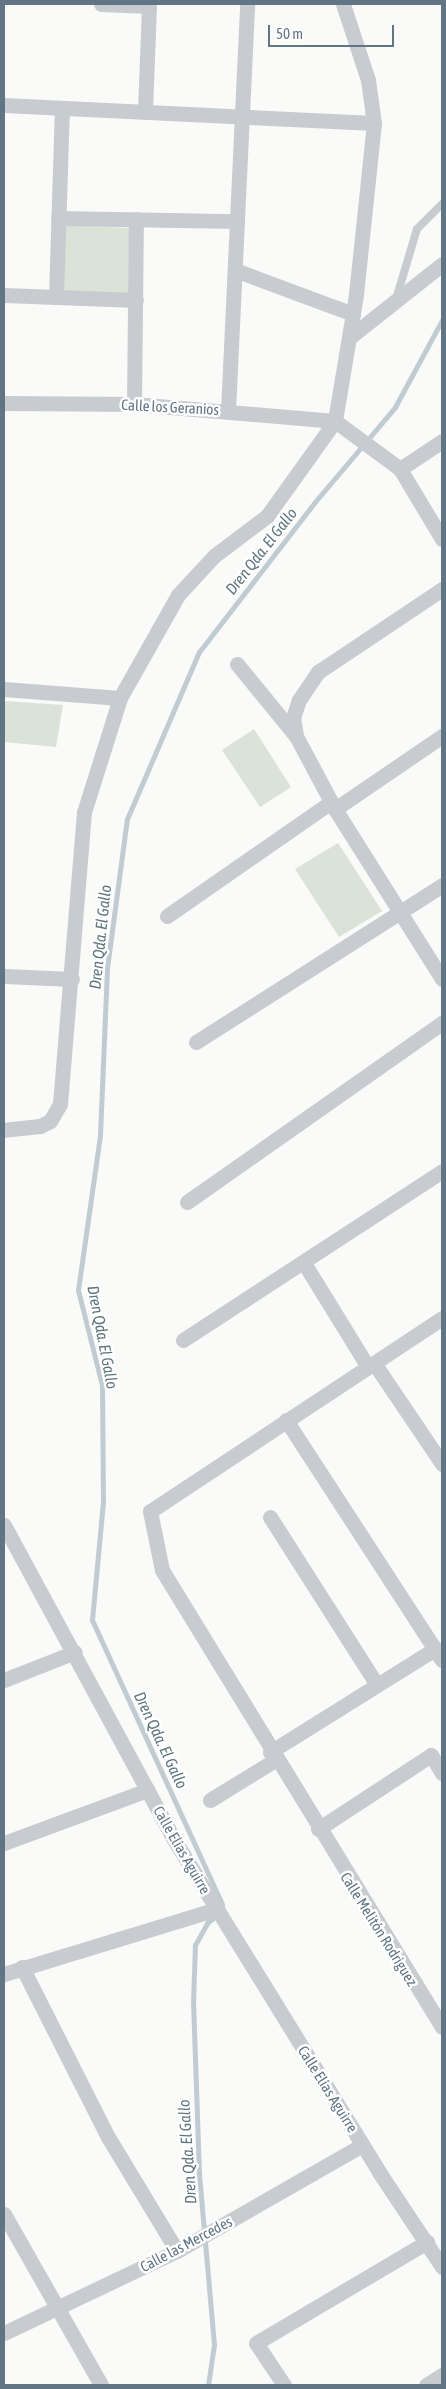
<!DOCTYPE html>
<html>
<head>
<meta charset="utf-8">
<style>
	body { margin:0 }
	#map { position:relative; width:446px; height:2389px; overflow:hidden; background:#fafaf8; font-family:"Asap Condensed",sans-serif }
	div>[style] { position:absolute }
	[style*='--x'] { left:calc(var(--x)*1px); top:calc(var(--y)*1px); width:calc(var(--w)*1px); rotate:calc(var(--a)*1deg) }
	.green>* { inset:0; background:#dbe2d8 }
	.stream>* { height:5px; margin:-2.5px; padding:0 2.5px; transform-origin:2.5px; border-radius:2.5px; background:#c0ccd1 }
	.lane>* { height:8px; margin:-4px; padding:0 4px; transform-origin:4px; border-radius:4px; background:#c8ccd0 }
	.street>* { height:15px; margin:-7.5px; padding:0 7.5px; transform-origin:7.5px; border-radius:7.5px; background:#c8ccd0 }
	span { translate:-50% -50%; white-space:nowrap; text-align:center; line-height:1.15; -webkit-text-stroke:5px #fff; paint-order:stroke }
	.street-label { font-size:15px; color:#627585 }
	.water-label { font-size:16px; color:#5e757e; font-style:italic }
	.frame { position:absolute; inset:0; border:5px solid #627585; pointer-events:none }
	.scale { position:absolute; left:268px; top:25px; width:126px; height:22px; box-sizing:border-box; border:2px solid #627585; border-top:0; padding-left:6px; font-size:15px; line-height:18px; white-space:nowrap; color:#627585; -webkit-text-stroke:4px #fff; paint-order:stroke }
</style>
</head>
<body>
<div id="map">
	<div class="green">
		<div style="clip-path:polygon(64px 225px,130px 228px,129px 295px,62px 294px)"></div>
		<div style="clip-path:polygon(4px 701px,63px 705px,56px 747px,4px 742px)"></div>
		<div style="clip-path:polygon(254px 729px,291px 787px,260px 807px,222px 750px)"></div>
		<div style="clip-path:polygon(338px 843px,382px 911px,339px 937px,295px 869px)"></div>
	</div>
	<div class="stream">
		<div style="--x:222;--y:1904;--w:312;--a:-114.6"></div>
		<div style="--x:92;--y:1620;--w:120;--a:-84.7"></div>
		<div style="--x:103;--y:1501;--w:116;--a:-90.5"></div>
		<div style="--x:102;--y:1385;--w:98;--a:-104.2"></div>
		<div style="--x:78;--y:1290;--w:157;--a:-81.9"></div>
		<div style="--x:100;--y:1135;--w:167;--a:-87.6"></div>
		<div style="--x:107;--y:968;--w:150;--a:-82.4"></div>
		<div style="--x:127;--y:819;--w:182;--a:-66.7"></div>
		<div style="--x:199;--y:652;--w:188;--a:-52.3"></div>
		<div style="--x:314;--y:503;--w:126;--a:-49.8"></div>
		<div style="--x:395;--y:407;--w:99;--a:-61.6"></div>
		<div style="--x:208;--y:2385;--w:40;--a:-81.5"></div>
		<div style="--x:214;--y:2345;--w:173;--a:-95"></div>
		<div style="--x:199;--y:2173;--w:169;--a:-92"></div>
		<div style="--x:193;--y:2004;--w:59;--a:-88.1"></div>
		<div style="--x:195;--y:1945;--w:26;--a:-61"></div>
		<div style="--x:208;--y:1922;--w:14;--a:-36"></div>
	</div>
	<div class="lane">
		<div style="--x:397;--y:296;--w:70;--a:-73.4"></div>
		<div style="--x:417;--y:229;--w:35;--a:-45"></div>
	</div>
	<div class="street">
		<div style="--x:101;--y:4;--w:48;--a:2.4"></div>
		<div style="--x:149;--y:6;--w:104;--a:92.2"></div>
		<div style="--x:343;--y:4;--w:80;--a:71.8"></div>
		<div style="--x:368;--y:80;--w:43;--a:82.1"></div>
		<div style="--x:4;--y:105;--w:370;--a:2.8"></div>
		<div style="--x:374;--y:123;--w:173;--a:96"></div>
		<div style="--x:356;--y:295;--w:128;--a:99.5"></div>
		<div style="--x:335;--y:421;--w:117;--a:125.6"></div>
		<div style="--x:267;--y:516;--w:66;--a:143"></div>
		<div style="--x:214;--y:556;--w:53;--a:132.7"></div>
		<div style="--x:178;--y:595;--w:118;--a:119.4"></div>
		<div style="--x:120;--y:698;--w:120;--a:107.5"></div>
		<div style="--x:84;--y:812;--w:293;--a:94.7"></div>
		<div style="--x:60;--y:1104;--w:20;--a:120"></div>
		<div style="--x:50;--y:1121;--w:11;--a:153"></div>
		<div style="--x:40;--y:1126;--w:36;--a:174"></div>
		<div style="--x:58;--y:218;--w:179;--a:1"></div>
		<div style="--x:235;--y:270;--w:126;--a:20.4"></div>
		<div style="--x:4;--y:295;--w:132;--a:2.2"></div>
		<div style="--x:56;--y:297;--w:189;--a:-88.2"></div>
		<div style="--x:350;--y:337;--w:117;--a:-38.4"></div>
		<div style="--x:4;--y:403;--w:130;--a:0.4"></div>
		<div style="--x:134;--y:404;--w:202;--a:4.8"></div>
		<div style="--x:134;--y:404;--w:185;--a:-89.4"></div>
		<div style="--x:228;--y:411;--w:407;--a:-87.3"></div>
		<div style="--x:335;--y:421;--w:81;--a:36.4"></div>
		<div style="--x:400;--y:469;--w:82;--a:59"></div>
		<div style="--x:400;--y:469;--w:50;--a:-33.7"></div>
		<div style="--x:237;--y:664;--w:93;--a:50.7"></div>
		<div style="--x:296;--y:736;--w:83;--a:61.9"></div>
		<div style="--x:335;--y:809;--w:201;--a:57.8"></div>
		<div style="--x:4;--y:689;--w:116;--a:4.4"></div>
		<div style="--x:296;--y:736;--w:18;--a:-99"></div>
		<div style="--x:293;--y:718;--w:19;--a:-72"></div>
		<div style="--x:299;--y:700;--w:34;--a:-56"></div>
		<div style="--x:318;--y:672;--w:149;--a:-33.8"></div>
		<div style="--x:335;--y:809;--w:130;--a:-34.3"></div>
		<div style="--x:167;--y:916;--w:200;--a:-34.8"></div>
		<div style="--x:4;--y:976;--w:68;--a:2.5"></div>
		<div style="--x:196;--y:1042;--w:292;--a:-32.5"></div>
		<div style="--x:187;--y:1202;--w:312;--a:-35.1"></div>
		<div style="--x:304;--y:1263;--w:122;--a:58.4"></div>
		<div style="--x:442;--y:1318;--w:350;--a:146.5"></div>
		<div style="--x:150;--y:1511;--w:60;--a:78.5"></div>
		<div style="--x:162;--y:1570;--w:536;--a:58.5"></div>
		<div style="--x:183;--y:1340;--w:309;--a:-33.1"></div>
		<div style="--x:374;--y:1363;--w:122;--a:56"></div>
		<div style="--x:286;--y:1420;--w:286;--a:57"></div>
		<div style="--x:270;--y:1517;--w:199;--a:57.5"></div>
		<div style="--x:4;--y:1525;--w:356;--a:61.6"></div>
		<div style="--x:173;--y:1838;--w:392;--a:58.3"></div>
		<div style="--x:379;--y:2172;--w:114;--a:56.4"></div>
		<div style="--x:4;--y:1680;--w:76;--a:-21.5"></div>
		<div style="--x:270;--y:1752;--w:195;--a:-32"></div>
		<div style="--x:210;--y:1800;--w:76;--a:-31.6"></div>
		<div style="--x:318;--y:1829;--w:135;--a:-33.2"></div>
		<div style="--x:431;--y:1755;--w:21;--a:59"></div>
		<div style="--x:4;--y:1843;--w:153;--a:-20.3"></div>
		<div style="--x:22;--y:1967;--w:191;--a:63.2"></div>
		<div style="--x:108;--y:2137;--w:133;--a:58.8"></div>
		<div style="--x:4;--y:1974;--w:223;--a:-17"></div>
		<div style="--x:4;--y:2214;--w:197;--a:60.4"></div>
		<div style="--x:4;--y:2333;--w:191;--a:-25.4"></div>
		<div style="--x:177;--y:2251;--w:213;--a:-29.8"></div>
		<div style="--x:284;--y:2385;--w:50;--a:-123.7"></div>
		<div style="--x:256;--y:2343;--w:199;--a:-30.6"></div>
		<div style="--x:426;--y:2385;--w:19;--a:-32"></div>
	</div>
	<div class="street-label">
		<span style="left:170px;top:407px;rotate:3deg">Calle los Geranios</span>
		<span style="left:182px;top:1850px;rotate:60deg">Calle Elias Aguirre</span>
		<span style="left:379px;top:1929px;rotate:58deg">Calle Melitón Rodriguez</span>
		<span style="left:328px;top:2089px;rotate:58deg">Calle Elías Aguirre</span>
		<span style="left:186px;top:2244px;rotate:-28deg">Calle las Mercedes</span>
	</div>
	<div class="water-label">
		<span style="left:261px;top:551px;rotate:-52deg">Dren Qda. El Gallo</span>
		<span style="left:100px;top:937px;rotate:-84deg">Dren Qda. El Gallo</span>
		<span style="left:103px;top:1337px;rotate:79deg">Dren Qda. El Gallo</span>
		<span style="left:161px;top:1740px;rotate:65deg">Dren Qda. El Gallo</span>
		<span style="left:187px;top:2152px;rotate:-94deg">Dren Qda. El Gallo</span>
	</div>
	<div class="frame"></div>
	<div class="scale">50 m</div>
</div>
</body>
</html>
